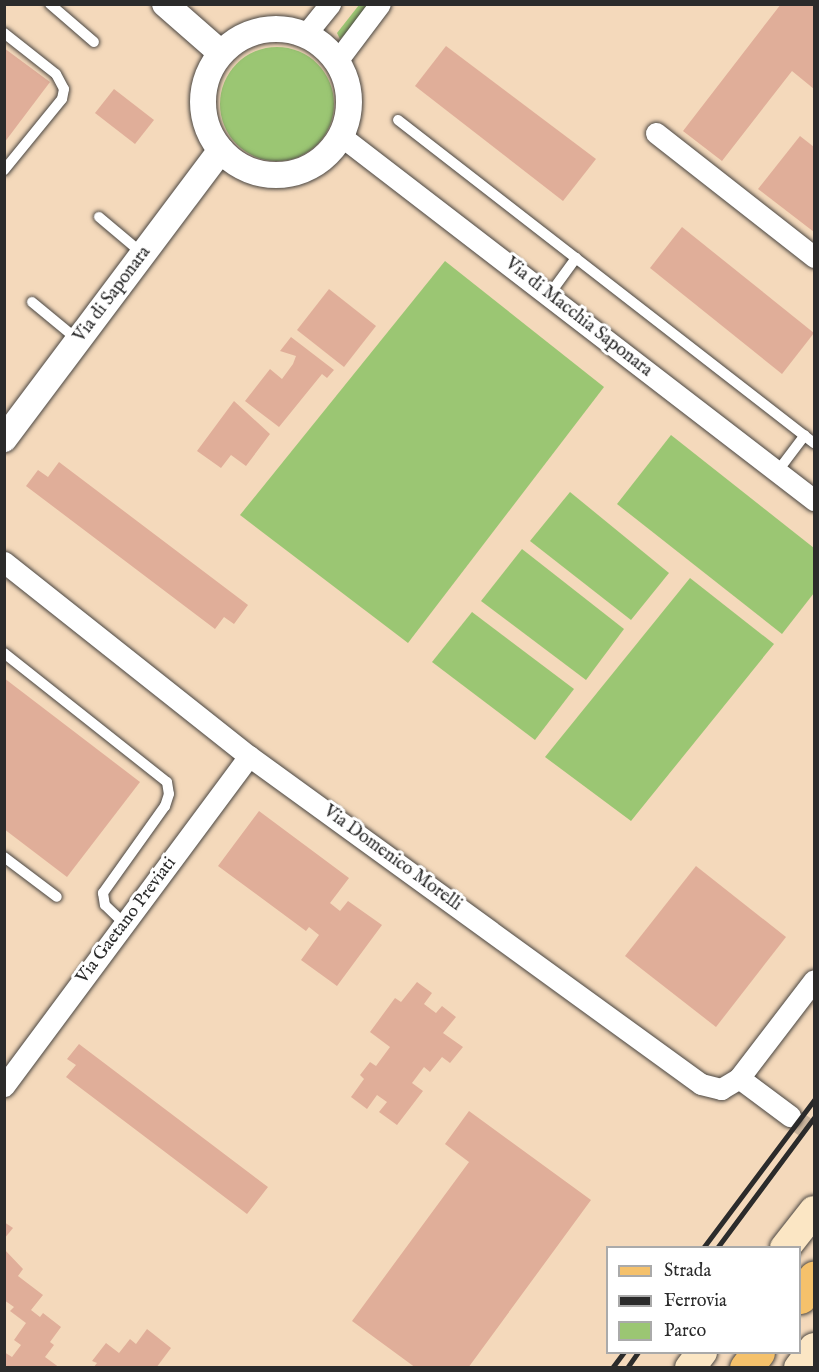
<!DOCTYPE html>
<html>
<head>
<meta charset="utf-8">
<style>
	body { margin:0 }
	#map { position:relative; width:819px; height:1372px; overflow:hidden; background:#f4d9bb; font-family:"IM FELL English",serif }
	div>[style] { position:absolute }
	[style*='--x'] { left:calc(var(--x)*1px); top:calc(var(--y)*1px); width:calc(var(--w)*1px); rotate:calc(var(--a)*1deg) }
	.green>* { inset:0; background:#9bc673 }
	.round { border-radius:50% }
	.building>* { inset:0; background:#e0ae99 }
	.minor-tunnel>* { height:21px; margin-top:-10.5px; transform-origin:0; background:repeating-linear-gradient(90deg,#ccb69e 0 21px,transparent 0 31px) }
	.roads { filter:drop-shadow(0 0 2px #494541) drop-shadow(0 0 2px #494541) }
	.service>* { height:10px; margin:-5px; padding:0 5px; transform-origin:5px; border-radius:5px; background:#fff }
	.minor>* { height:21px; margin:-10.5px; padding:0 10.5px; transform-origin:10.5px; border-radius:10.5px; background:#fff }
	.tertiary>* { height:26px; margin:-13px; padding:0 13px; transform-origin:13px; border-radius:13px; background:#fff }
	.tertiary>.ring { margin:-13px; padding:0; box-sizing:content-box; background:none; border:26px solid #fff; border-radius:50% }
	.secondary>* { height:30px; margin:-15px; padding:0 15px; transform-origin:15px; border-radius:15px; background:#fbe6c4 }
	.primary>* { height:33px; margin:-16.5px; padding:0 16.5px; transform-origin:16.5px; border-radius:16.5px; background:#f5c16b }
	.rail>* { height:4.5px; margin:-2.25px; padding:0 2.25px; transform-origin:2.25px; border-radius:2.25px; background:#2b2b2b }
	span { translate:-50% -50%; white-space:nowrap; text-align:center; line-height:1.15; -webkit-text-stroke:6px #fff; paint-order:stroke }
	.street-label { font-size:18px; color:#2b2b2b }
	.frame { position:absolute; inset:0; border:6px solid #2b2b2b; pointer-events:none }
	.legend { position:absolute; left:606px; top:1246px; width:195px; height:108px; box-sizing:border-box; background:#fff; border:2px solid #aaa; margin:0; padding:8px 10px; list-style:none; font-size:18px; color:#2b2b2b }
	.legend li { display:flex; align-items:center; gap:12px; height:30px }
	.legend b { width:30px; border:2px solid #aaa }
</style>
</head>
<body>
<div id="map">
	<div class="green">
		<div style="clip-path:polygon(359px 5px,372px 5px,340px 39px,337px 33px)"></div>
		<div class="round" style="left:220px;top:47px;width:114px;height:114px"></div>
		<div style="clip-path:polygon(445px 261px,604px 387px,408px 643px,240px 515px)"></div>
		<div style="clip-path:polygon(671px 435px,814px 548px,814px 593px,782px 634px,617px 504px)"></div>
		<div style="clip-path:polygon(570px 492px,669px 573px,631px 620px,530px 541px)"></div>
		<div style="clip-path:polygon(522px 549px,624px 629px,586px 680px,481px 601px)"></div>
		<div style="clip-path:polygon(690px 578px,774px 644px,631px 821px,545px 757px)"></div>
		<div style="clip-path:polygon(472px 612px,574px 689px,535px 740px,432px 662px)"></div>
	</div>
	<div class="building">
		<div style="clip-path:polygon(781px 4px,814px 4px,814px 89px,792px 71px,722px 161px,683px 131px)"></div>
		<div style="clip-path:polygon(446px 46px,596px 159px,563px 201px,415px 86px)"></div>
		<div style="clip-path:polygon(4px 48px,50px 82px,4px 143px)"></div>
		<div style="clip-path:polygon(114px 89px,154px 120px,135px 144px,95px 113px)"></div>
		<div style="clip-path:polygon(800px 136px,814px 147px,814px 232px,758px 189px)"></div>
		<div style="clip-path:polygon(682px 227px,814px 333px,782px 374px,650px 268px)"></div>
		<div style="clip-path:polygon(329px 289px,376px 326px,344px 367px,297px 330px)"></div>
		<div style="clip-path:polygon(291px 337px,334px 370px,327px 378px,322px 374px,279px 427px,245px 401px,270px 369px,282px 379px,293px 364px,296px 356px,280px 351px)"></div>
		<div style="clip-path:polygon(234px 401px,270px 434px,246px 466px,231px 455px,221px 468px,197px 451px)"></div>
		<div style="clip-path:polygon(59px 462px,248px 605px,234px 624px,224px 617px,215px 629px,26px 486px,38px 470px,48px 477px)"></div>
		<div style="clip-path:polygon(4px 678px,140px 782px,67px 877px,4px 829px)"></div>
		<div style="clip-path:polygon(259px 811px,349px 878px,330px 903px,340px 911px,348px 901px,382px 925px,337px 986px,301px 960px,319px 935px,309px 927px,306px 931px,218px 866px)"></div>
		<div style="clip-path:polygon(696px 866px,786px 937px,716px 1027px,625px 956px)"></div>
		<div style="clip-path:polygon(417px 982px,432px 993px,424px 1004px,436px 1013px,442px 1006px,456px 1017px,443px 1033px,463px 1047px,450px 1063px,442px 1057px,430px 1072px,424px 1067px,412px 1083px,423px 1091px,397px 1125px,379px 1112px,387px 1102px,377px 1095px,367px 1109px,351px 1097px,364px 1079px,360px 1075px,370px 1062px,376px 1066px,390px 1047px,370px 1032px,395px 998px,401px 1002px)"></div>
		<div style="clip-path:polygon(79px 1044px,268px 1187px,247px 1214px,66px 1077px,76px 1065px,67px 1059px)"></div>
		<div style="clip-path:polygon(469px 1111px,591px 1200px,468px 1368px,416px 1368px,352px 1321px,469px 1162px,445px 1144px)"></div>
		<div style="clip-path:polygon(4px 1222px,13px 1228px,4px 1239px)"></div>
		<div style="clip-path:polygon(4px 1249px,23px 1269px,18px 1276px,43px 1295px,31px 1310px,40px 1317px,43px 1313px,61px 1327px,50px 1342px,54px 1345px,45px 1357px,60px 1368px,4px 1368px,4px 1352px,12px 1357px,21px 1345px,14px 1340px,26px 1323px,10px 1311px,14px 1307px,4px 1300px)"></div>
		<div style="clip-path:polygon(147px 1329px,171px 1348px,156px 1368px,93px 1368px,97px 1363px,92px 1361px,106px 1343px,119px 1353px,130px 1339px,136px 1344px)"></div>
	</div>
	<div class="minor-tunnel">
		<div style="--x:790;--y:1116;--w:29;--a:35"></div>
	</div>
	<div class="roads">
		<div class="service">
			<div style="--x:50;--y:4;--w:58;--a:40.8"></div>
			<div style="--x:4;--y:33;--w:66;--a:38.3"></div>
			<div style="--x:56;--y:74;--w:17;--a:62"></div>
			<div style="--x:64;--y:89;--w:10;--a:101"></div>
			<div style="--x:62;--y:99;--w:92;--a:129.2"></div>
			<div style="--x:398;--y:120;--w:527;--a:37.83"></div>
			<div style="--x:99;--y:217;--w:57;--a:40.1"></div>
			<div style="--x:549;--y:295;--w:46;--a:-53.9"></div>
			<div style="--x:32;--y:302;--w:60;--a:39.6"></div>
			<div style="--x:777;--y:472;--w:46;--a:-52.9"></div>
			<div style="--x:4;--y:653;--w:208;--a:38.4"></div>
			<div style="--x:167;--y:782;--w:12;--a:81"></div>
			<div style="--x:169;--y:794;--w:13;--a:108"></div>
			<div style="--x:165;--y:806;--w:107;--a:125.5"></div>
			<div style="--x:103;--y:893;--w:12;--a:81"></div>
			<div style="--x:105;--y:905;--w:28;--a:44"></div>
			<div style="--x:4;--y:857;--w:66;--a:37"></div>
		</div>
		<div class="minor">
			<div style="--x:305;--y:35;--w:40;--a:-51"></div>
			<div style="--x:337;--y:61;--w:71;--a:-53"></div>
			<div style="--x:656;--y:133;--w:201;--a:38.1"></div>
			<div style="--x:341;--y:136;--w:597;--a:37.58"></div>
			<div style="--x:4;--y:562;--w:313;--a:38.4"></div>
			<div style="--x:249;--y:756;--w:558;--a:35.97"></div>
			<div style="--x:701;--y:1084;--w:21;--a:14"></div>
			<div style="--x:721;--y:1089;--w:21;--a:-31"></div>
			<div style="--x:739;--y:1078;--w:123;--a:-52.6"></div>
			<div style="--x:739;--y:1078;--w:64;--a:36.7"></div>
			<div style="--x:4;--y:1086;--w:411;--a:-53.4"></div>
		</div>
		<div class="tertiary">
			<div style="--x:165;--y:4;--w:74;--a:41.2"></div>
			<div class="ring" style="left:203px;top:29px;width:120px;height:120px"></div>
			<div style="--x:4;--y:439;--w:361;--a:-53.1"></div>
		</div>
		<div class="secondary">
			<div style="--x:785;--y:1248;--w:47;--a:-51.9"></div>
			<div style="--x:690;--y:1368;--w:20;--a:-53"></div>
			<div style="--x:799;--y:1368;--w:25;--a:-53"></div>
		</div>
		<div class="primary">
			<div style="--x:800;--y:1297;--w:24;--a:-54"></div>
			<div style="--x:746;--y:1368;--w:20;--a:-53"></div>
		</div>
	</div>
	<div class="rail">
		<div style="--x:703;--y:1248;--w:185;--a:-53.1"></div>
		<div style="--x:717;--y:1248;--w:162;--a:-53.3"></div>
		<div style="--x:612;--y:1368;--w:20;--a:-53"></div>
		<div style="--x:627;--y:1368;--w:19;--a:-55"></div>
	</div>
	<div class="street-label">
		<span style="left:113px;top:295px;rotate:-53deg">Via di Saponara</span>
		<span style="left:578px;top:318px;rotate:38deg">Via di Macchia Saponara</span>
		<span style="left:392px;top:859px;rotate:36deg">Via Domenico Morelli</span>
		<span style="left:127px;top:921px;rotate:-53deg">Via Gaetano Previati</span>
	</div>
	<div class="frame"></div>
	<ul class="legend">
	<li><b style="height:8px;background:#f5c16b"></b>Strada</li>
	<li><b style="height:8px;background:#2b2b2b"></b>Ferrovia</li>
	<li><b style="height:16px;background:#9bc673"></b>Parco</li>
	</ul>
</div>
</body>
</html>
